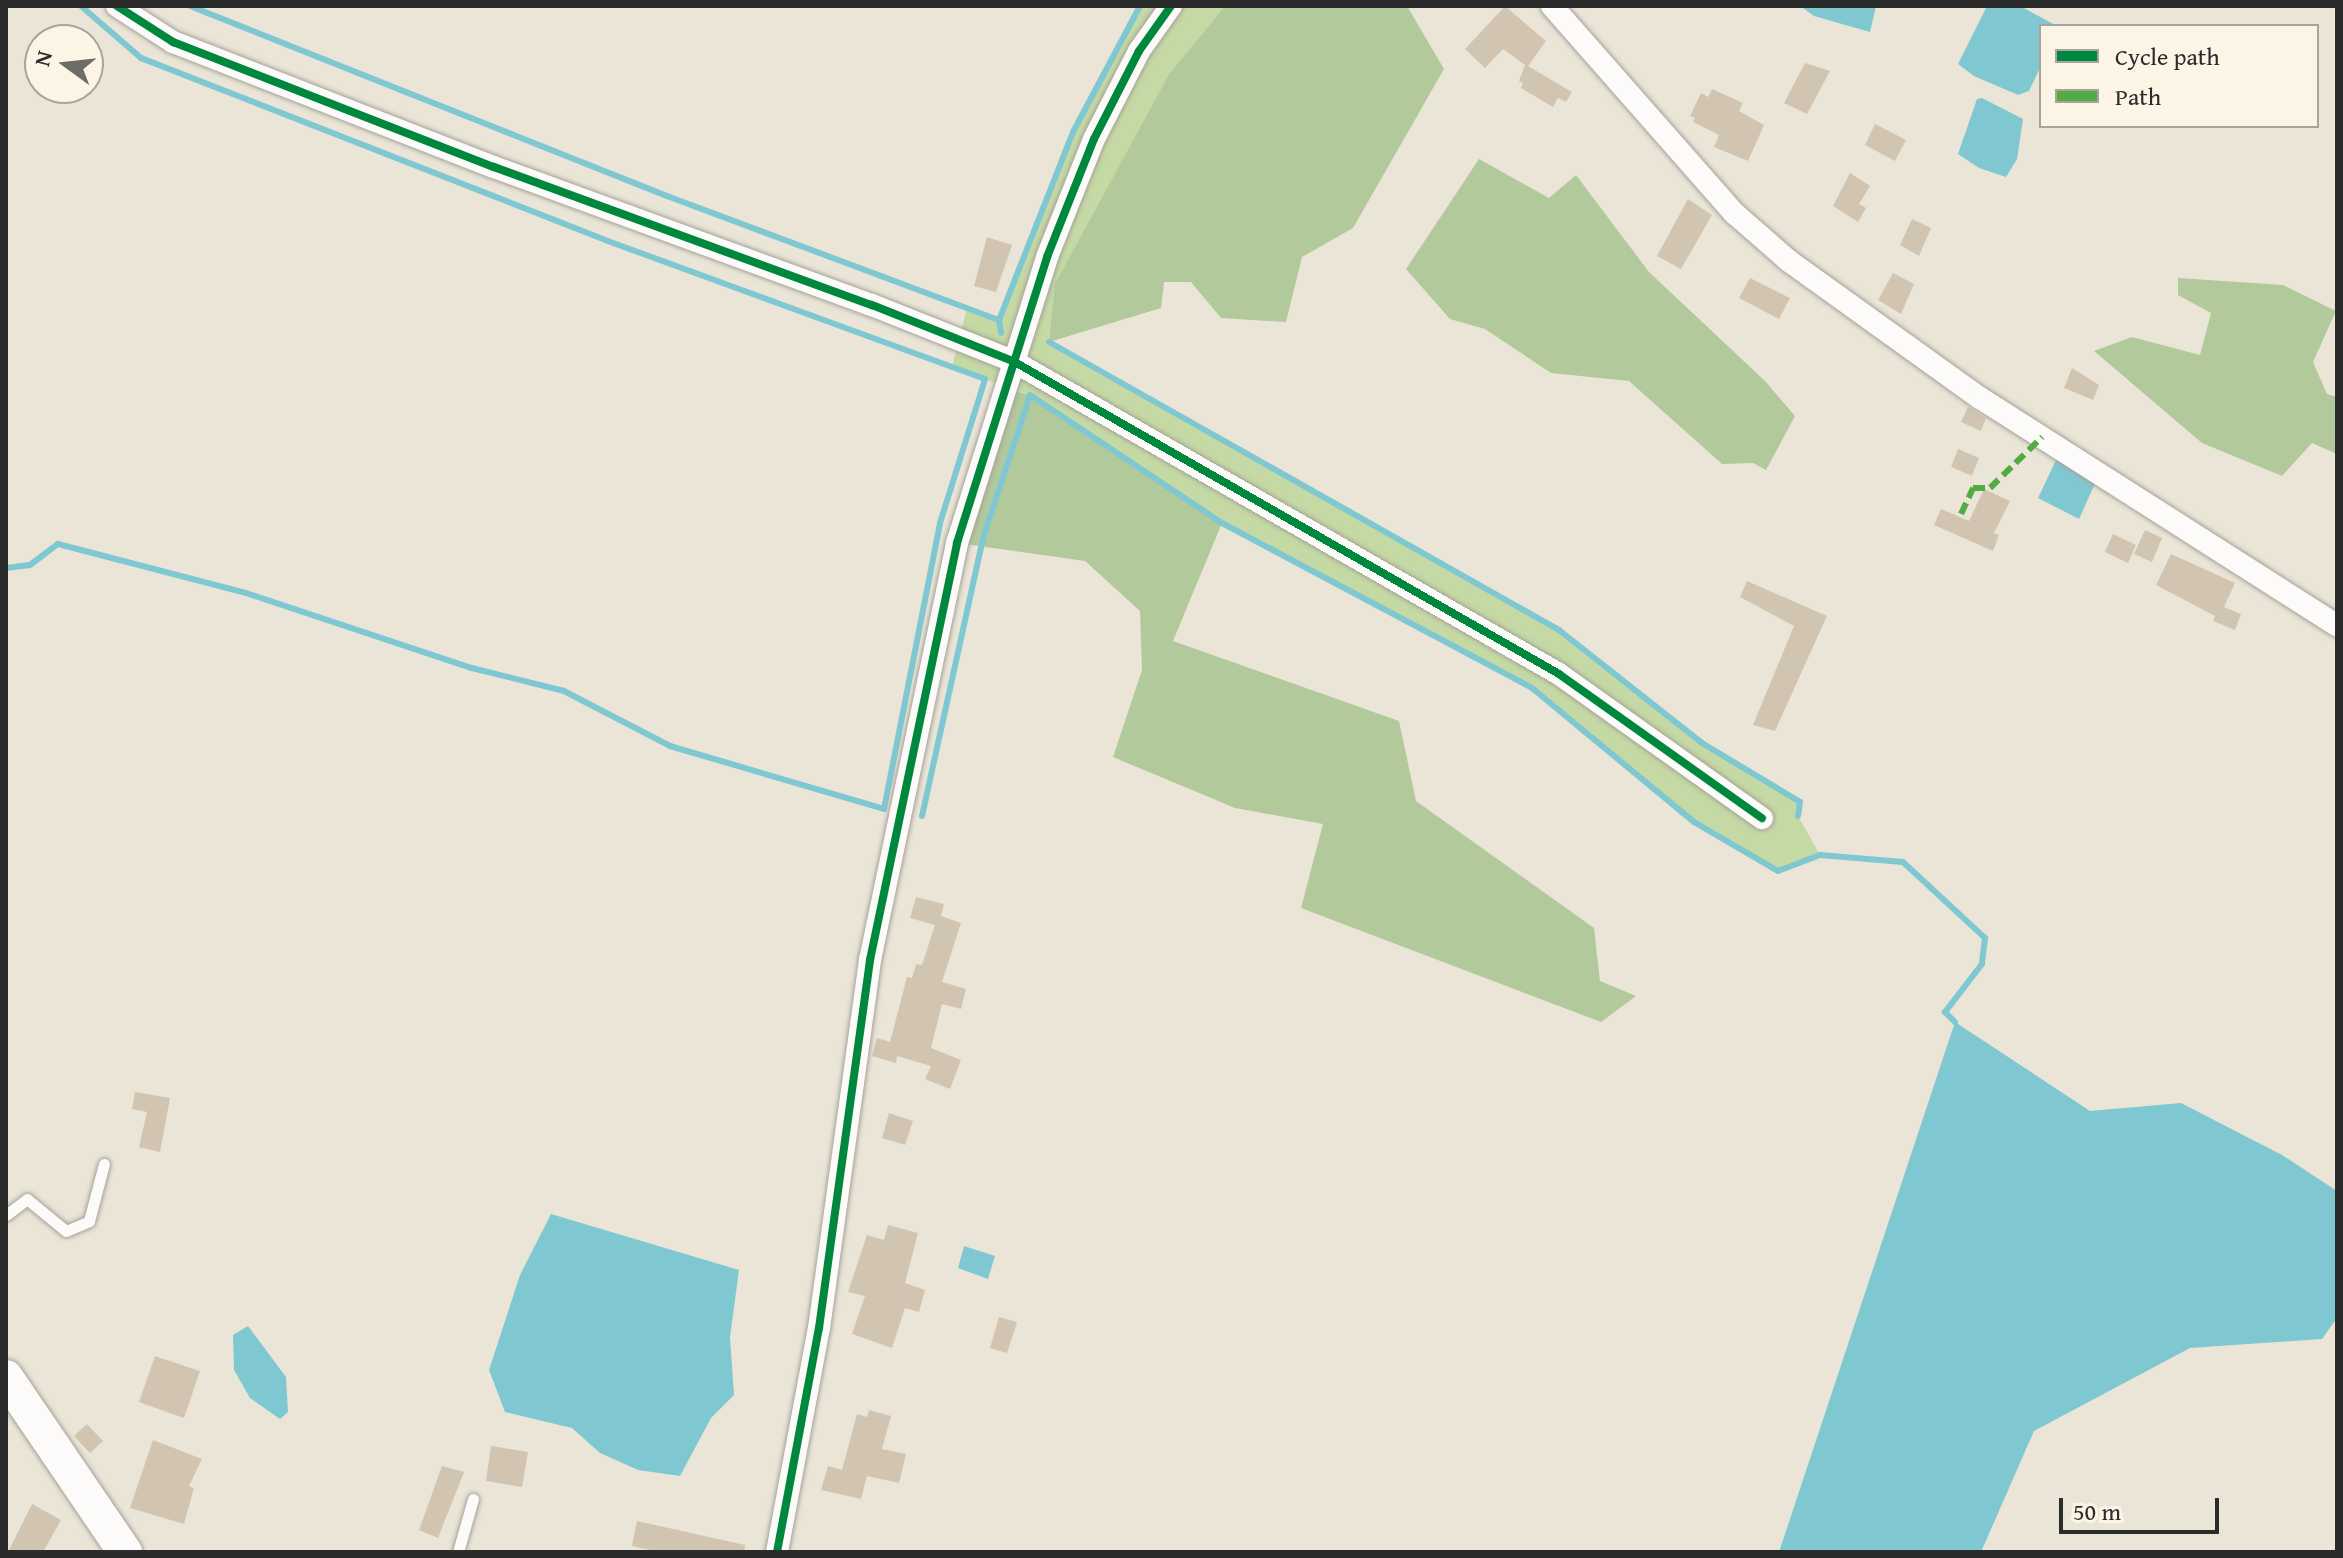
<!DOCTYPE html>
<html>
<head>
<meta charset="utf-8">
<style>
	body { margin:0 }
	#map { position:relative; width:2343px; height:1558px; overflow:hidden; background:#eae5d6; font-family:"Gentium Book Plus",serif }
	div>[style] { position:absolute }
	[style*='--x'] { left:calc(var(--x)*1px); top:calc(var(--y)*1px); width:calc(var(--w)*1px); rotate:calc(var(--a)*1deg) }
	.green>* { inset:0; background:#c5d9a4 }
	.forest>* { inset:0; background:#b2c99c }
	.water>* { inset:0; background:#80c8d1 }
	.stream>* { height:6px; margin:-3px; padding:0 3px; transform-origin:3px; border-radius:3px; background:#80c8d1 }
	.building>* { inset:0; background:#d1c5b2 }
	.roads { filter:drop-shadow(0 0 2px #a5a29a) drop-shadow(0 0 2px #a5a29a) }
	.lane>* { height:11px; margin:-5.5px; padding:0 5.5px; transform-origin:5.5px; border-radius:5.5px; background:#fcfbf9 }
	.street>* { height:22px; margin:-11px; padding:0 11px; transform-origin:11px; border-radius:11px; background:#fcfbf9 }
	.primary>* { height:34px; margin:-17px; padding:0 17px; transform-origin:17px; border-radius:17px; background:#fcfbf9 }
	.quiet>* { height:6px; margin-top:-3px; transform-origin:0; background:repeating-linear-gradient(90deg,#54ab44 0 12px,transparent 0 18px) }
	.cycleway>* { height:8px; margin:-4px; padding:0 4px; transform-origin:4px; border-radius:4px; background:#00873e }
	span { translate:-50% -50%; white-space:nowrap; text-align:center; line-height:1.15; -webkit-text-stroke:8px #fcf5e5; paint-order:stroke }
	.frame { position:absolute; inset:0; border:8px solid #2b2b2b; pointer-events:none }
	.legend { position:absolute; left:2039px; top:24px; width:280px; height:104px; box-sizing:border-box; background:#fcf5e5; border:2px solid #a8a49b; margin:0; padding:10px 14px; list-style:none; font-size:24px; color:#2b2b2b }
	.legend li { display:flex; align-items:center; gap:16px; height:40px }
	.legend b { width:40px; border:2px solid #a8a49b }
	.north { position:absolute; left:24px; top:24px; width:80px; height:80px; box-sizing:border-box; background:#fcf5e5; border:2px solid #a8a49b; border-radius:50%; rotate:285deg; font-size:22px; font-weight:700; line-height:32px; text-align:center; color:#2b2b2b }
	.north::after { content:''; display:block; margin:auto; width:28px; height:36px; background:#6e6c67; clip-path:polygon(50% 0,100% 100%,50% 72%,0 100%) }
	.scale { position:absolute; left:2059px; top:1498px; width:160px; height:36px; box-sizing:border-box; border:4px solid #2b2b2b; border-top:0; padding-left:10px; font-size:24px; line-height:28px; white-space:nowrap; color:#2b2b2b; -webkit-text-stroke:6px #fcf5e5; paint-order:stroke }
</style>
</head>
<body>
<div id="map">
	<div class="green">
		<div style="clip-path:polygon(1140px 6px,1225px 6px,1169px 74px,1056px 284px,1049px 342px,1559px 630px,1702px 743px,1800px 802px,1798px 816px,1820px 855px,1778px 871px,1694px 822px,1532px 688px,1222px 523px,1030px 395px,952px 367px,967px 308px,999px 319px,1073px 132px)"></div>
	</div>
	<div class="forest">
		<div style="clip-path:polygon(1225px 6px,1407px 6px,1444px 69px,1353px 228px,1302px 257px,1286px 322px,1221px 318px,1191px 282px,1164px 282px,1161px 308px,1049px 342px,1055px 284px,1169px 74px)"></div>
		<div style="clip-path:polygon(1479px 159px,1549px 198px,1576px 175px,1649px 272px,1765px 381px,1795px 416px,1766px 470px,1753px 463px,1722px 464px,1629px 381px,1551px 373px,1485px 329px,1450px 319px,1406px 269px)"></div>
		<div style="clip-path:polygon(2178px 278px,2283px 285px,2336px 311px,2313px 362px,2327px 394px,2337px 397px,2337px 454px,2312px 443px,2282px 476px,2202px 443px,2094px 351px,2132px 337px,2200px 355px,2211px 313px,2178px 295px)"></div>
		<div style="clip-path:polygon(1004px 388px,1030px 395px,1222px 523px,1173px 641px,1399px 721px,1416px 801px,1594px 928px,1600px 981px,1636px 996px,1601px 1022px,1301px 908px,1323px 824px,1235px 808px,1113px 757px,1142px 670px,1140px 611px,1085px 561px,957px 543px)"></div>
	</div>
	<div class="water">
		<div style="clip-path:polygon(1800px 6px,1876px 6px,1870px 32px,1814px 16px)"></div>
		<div style="clip-path:polygon(1987px 6px,2020px 6px,2057px 26px,2041px 26px,2041px 66px,2029px 91px,2018px 95px,1974px 76px,1958px 64px)"></div>
		<div style="clip-path:polygon(1982px 98px,2023px 119px,2017px 159px,2006px 177px,1979px 168px,1958px 154px,1977px 99px)"></div>
		<div style="clip-path:polygon(2057px 458px,2097px 479px,2079px 519px,2038px 498px)"></div>
		<div style="clip-path:polygon(1955px 1022px,2090px 1111px,2181px 1103px,2282px 1155px,2337px 1191px,2337px 1318px,2322px 1339px,2190px 1348px,2034px 1431px,1981px 1552px,1779px 1552px)"></div>
		<div style="clip-path:polygon(551px 1214px,739px 1270px,730px 1337px,734px 1395px,711px 1418px,680px 1476px,638px 1470px,600px 1453px,572px 1428px,505px 1412px,489px 1370px,520px 1275px)"></div>
		<div style="clip-path:polygon(964px 1246px,995px 1256px,988px 1279px,958px 1268px)"></div>
		<div style="clip-path:polygon(248px 1326px,286px 1377px,288px 1412px,280px 1419px,250px 1398px,234px 1370px,233px 1335px)"></div>
	</div>
	<div class="stream">
		<div style="--x:190;--y:6;--w:513;--a:21.72"></div>
		<div style="--x:667;--y:196;--w:354;--a:20.5"></div>
		<div style="--x:999;--y:320;--w:202;--a:-68.5"></div>
		<div style="--x:1073;--y:132;--w:143;--a:-62"></div>
		<div style="--x:999;--y:320;--w:13;--a:81"></div>
		<div style="--x:1049;--y:342;--w:586;--a:29.45"></div>
		<div style="--x:1559;--y:630;--w:182;--a:38.3"></div>
		<div style="--x:1702;--y:743;--w:114;--a:31"></div>
		<div style="--x:1800;--y:802;--w:14;--a:98"></div>
		<div style="--x:6;--y:568;--w:24;--a:-7"></div>
		<div style="--x:30;--y:565;--w:35;--a:-37"></div>
		<div style="--x:58;--y:544;--w:194;--a:14.6"></div>
		<div style="--x:246;--y:593;--w:238;--a:18.4"></div>
		<div style="--x:472;--y:668;--w:95;--a:14"></div>
		<div style="--x:564;--y:691;--w:119;--a:27.4"></div>
		<div style="--x:670;--y:746;--w:223;--a:16.4"></div>
		<div style="--x:884;--y:809;--w:291;--a:-78.9"></div>
		<div style="--x:940;--y:523;--w:151;--a:-72.6"></div>
		<div style="--x:985;--y:379;--w:401;--a:-159.9"></div>
		<div style="--x:608;--y:241;--w:502;--a:-158.6"></div>
		<div style="--x:141;--y:58;--w:79;--a:-139.1"></div>
		<div style="--x:922;--y:816;--w:288;--a:-77.6"></div>
		<div style="--x:984;--y:535;--w:147;--a:-71.8"></div>
		<div style="--x:1030;--y:395;--w:231;--a:33.7"></div>
		<div style="--x:1222;--y:523;--w:351;--a:28"></div>
		<div style="--x:1532;--y:688;--w:210;--a:39.6"></div>
		<div style="--x:1694;--y:822;--w:97;--a:30.3"></div>
		<div style="--x:1778;--y:871;--w:45;--a:-20.9"></div>
		<div style="--x:1820;--y:855;--w:83;--a:4.8"></div>
		<div style="--x:1903;--y:862;--w:112;--a:42.8"></div>
		<div style="--x:1985;--y:938;--w:26;--a:97"></div>
		<div style="--x:1982;--y:964;--w:61;--a:127.6"></div>
		<div style="--x:1945;--y:1012;--w:14;--a:45"></div>
	</div>
	<div class="building">
		<div style="clip-path:polygon(1505px 6px,1546px 41px,1528px 66px,1572px 92px,1566px 102px,1558px 98px,1553px 107px,1521px 88px,1523px 83px,1519px 81px,1525px 65px,1503px 49px,1485px 68px,1465px 49px)"></div>
		<div style="clip-path:polygon(1805px 63px,1830px 71px,1807px 114px,1784px 103px)"></div>
		<div style="clip-path:polygon(1712px 89px,1743px 103px,1739px 111px,1764px 125px,1748px 161px,1714px 147px,1719px 135px,1693px 122px,1695px 118px,1690px 116px,1701px 93px,1708px 97px)"></div>
		<div style="clip-path:polygon(1875px 124px,1906px 140px,1895px 161px,1865px 145px)"></div>
		<div style="clip-path:polygon(1850px 173px,1870px 186px,1859px 204px,1866px 208px,1858px 222px,1833px 206px)"></div>
		<div style="clip-path:polygon(1688px 199px,1712px 215px,1681px 269px,1657px 256px)"></div>
		<div style="clip-path:polygon(1912px 219px,1931px 228px,1919px 256px,1900px 245px)"></div>
		<div style="clip-path:polygon(987px 237px,1012px 245px,996px 292px,974px 286px)"></div>
		<div style="clip-path:polygon(1893px 273px,1914px 284px,1901px 314px,1878px 300px)"></div>
		<div style="clip-path:polygon(1750px 278px,1790px 298px,1779px 319px,1739px 298px)"></div>
		<div style="clip-path:polygon(2072px 368px,2099px 385px,2093px 400px,2064px 388px)"></div>
		<div style="clip-path:polygon(1968px 407px,1986px 418px,1981px 431px,1961px 422px)"></div>
		<div style="clip-path:polygon(1958px 449px,1979px 458px,1972px 476px,1951px 467px)"></div>
		<div style="clip-path:polygon(1984px 489px,2010px 501px,1994px 533px,1999px 535px,1993px 551px,1934px 525px,1941px 509px,1969px 521px)"></div>
		<div style="clip-path:polygon(2145px 530px,2162px 538px,2152px 562px,2134px 554px)"></div>
		<div style="clip-path:polygon(2113px 534px,2136px 545px,2128px 563px,2105px 552px)"></div>
		<div style="clip-path:polygon(2171px 554px,2235px 583px,2224px 607px,2241px 614px,2235px 630px,2213px 621px,2215px 616px,2156px 585px)"></div>
		<div style="clip-path:polygon(1747px 581px,1827px 616px,1775px 731px,1753px 725px,1794px 626px,1740px 597px)"></div>
		<div style="clip-path:polygon(916px 897px,944px 904px,941px 916px,961px 923px,942px 982px,966px 989px,961px 1009px,942px 1004px,931px 1048px,961px 1060px,950px 1089px,925px 1079px,931px 1066px,897px 1056px,896px 1063px,872px 1056px,877px 1038px,890px 1042px,907px 977px,912px 978px,916px 964px,922px 965px,935px 925px,910px 918px)"></div>
		<div style="clip-path:polygon(135px 1092px,170px 1098px,160px 1152px,139px 1147px,147px 1112px,132px 1109px)"></div>
		<div style="clip-path:polygon(889px 1113px,913px 1121px,905px 1145px,882px 1138px)"></div>
		<div style="clip-path:polygon(888px 1225px,918px 1233px,905px 1283px,925px 1290px,919px 1312px,905px 1308px,892px 1348px,852px 1334px,865px 1296px,848px 1292px,867px 1235px,884px 1240px)"></div>
		<div style="clip-path:polygon(999px 1317px,1017px 1322px,1007px 1353px,990px 1348px)"></div>
		<div style="clip-path:polygon(155px 1356px,200px 1371px,184px 1418px,139px 1402px)"></div>
		<div style="clip-path:polygon(869px 1410px,891px 1416px,882px 1449px,906px 1454px,899px 1483px,867px 1476px,861px 1499px,821px 1490px,828px 1466px,842px 1470px,857px 1414px,867px 1417px)"></div>
		<div style="clip-path:polygon(87px 1424px,103px 1441px,90px 1453px,74px 1436px)"></div>
		<div style="clip-path:polygon(153px 1440px,202px 1459px,189px 1486px,194px 1488px,184px 1524px,130px 1508px)"></div>
		<div style="clip-path:polygon(491px 1446px,528px 1452px,522px 1487px,486px 1481px)"></div>
		<div style="clip-path:polygon(442px 1466px,464px 1472px,438px 1538px,419px 1530px)"></div>
		<div style="clip-path:polygon(32px 1504px,61px 1520px,43px 1552px,8px 1552px)"></div>
		<div style="clip-path:polygon(637px 1521px,745px 1545px,744px 1552px,659px 1552px,632px 1546px)"></div>
	</div>
	<div class="roads">
		<div class="lane">
			<div style="--x:6;--y:1215;--w:26;--a:-37"></div>
			<div style="--x:27;--y:1199;--w:50;--a:39.4"></div>
			<div style="--x:66;--y:1231;--w:25;--a:-23"></div>
			<div style="--x:89;--y:1221;--w:59;--a:-75.3"></div>
			<div style="--x:458;--y:1552;--w:55;--a:-74.2"></div>
		</div>
		<div class="street">
			<div style="--x:117;--y:6;--w:67;--a:32.7"></div>
			<div style="--x:173;--y:42;--w:344;--a:21.3"></div>
			<div style="--x:494;--y:167;--w:402;--a:20.1"></div>
			<div style="--x:872;--y:305;--w:152;--a:21.7"></div>
			<div style="--x:1013;--y:361;--w:629;--a:29.82"></div>
			<div style="--x:1559;--y:674;--w:249;--a:35.4"></div>
			<div style="--x:1552;--y:6;--w:276;--a:48.7"></div>
			<div style="--x:1734;--y:213;--w:73;--a:41.1"></div>
			<div style="--x:1789;--y:261;--w:235;--a:35.7"></div>
			<div style="--x:1980;--y:398;--w:423;--a:32.5"></div>
			<div style="--x:777;--y:1552;--w:228;--a:-79.4"></div>
			<div style="--x:819;--y:1328;--w:372;--a:-82.1"></div>
			<div style="--x:870;--y:960;--w:426;--a:-78.2"></div>
			<div style="--x:957;--y:543;--w:300;--a:-72.5"></div>
			<div style="--x:1047;--y:257;--w:127;--a:-68.3"></div>
			<div style="--x:1094;--y:139;--w:99;--a:-62.9"></div>
			<div style="--x:1139;--y:51;--w:55;--a:-54.6"></div>
		</div>
		<div class="primary">
			<div style="--x:6;--y:1377;--w:212;--a:55.8"></div>
		</div>
	</div>
	<div class="quiet">
		<div style="--x:1961;--y:514;--w:29;--a:-65"></div>
		<div style="--x:1973;--y:488;--w:17;--a:0"></div>
		<div style="--x:1990;--y:488;--w:73;--a:-44.4"></div>
	</div>
	<div class="cycleway">
		<div style="--x:117;--y:6;--w:67;--a:32.7"></div>
		<div style="--x:173;--y:42;--w:344;--a:21.3"></div>
		<div style="--x:494;--y:167;--w:402;--a:20.1"></div>
		<div style="--x:872;--y:305;--w:152;--a:21.7"></div>
		<div style="--x:1013;--y:361;--w:629;--a:29.82"></div>
		<div style="--x:1559;--y:674;--w:249;--a:35.4"></div>
		<div style="--x:777;--y:1552;--w:228;--a:-79.4"></div>
		<div style="--x:819;--y:1328;--w:372;--a:-82.1"></div>
		<div style="--x:870;--y:960;--w:426;--a:-78.2"></div>
		<div style="--x:957;--y:543;--w:300;--a:-72.5"></div>
		<div style="--x:1047;--y:257;--w:127;--a:-68.3"></div>
		<div style="--x:1094;--y:139;--w:99;--a:-62.9"></div>
		<div style="--x:1139;--y:51;--w:55;--a:-54.6"></div>
	</div>
	<div class="frame"></div>
	<ul class="legend">
	<li><b style="height:10px;background:#00873e"></b>Cycle path</li>
	<li><b style="height:10px;background:#54ab44"></b>Path</li>
	</ul>
	<div class="north">N</div>
	<div class="scale">50 m</div>
</div>
</body>
</html>
